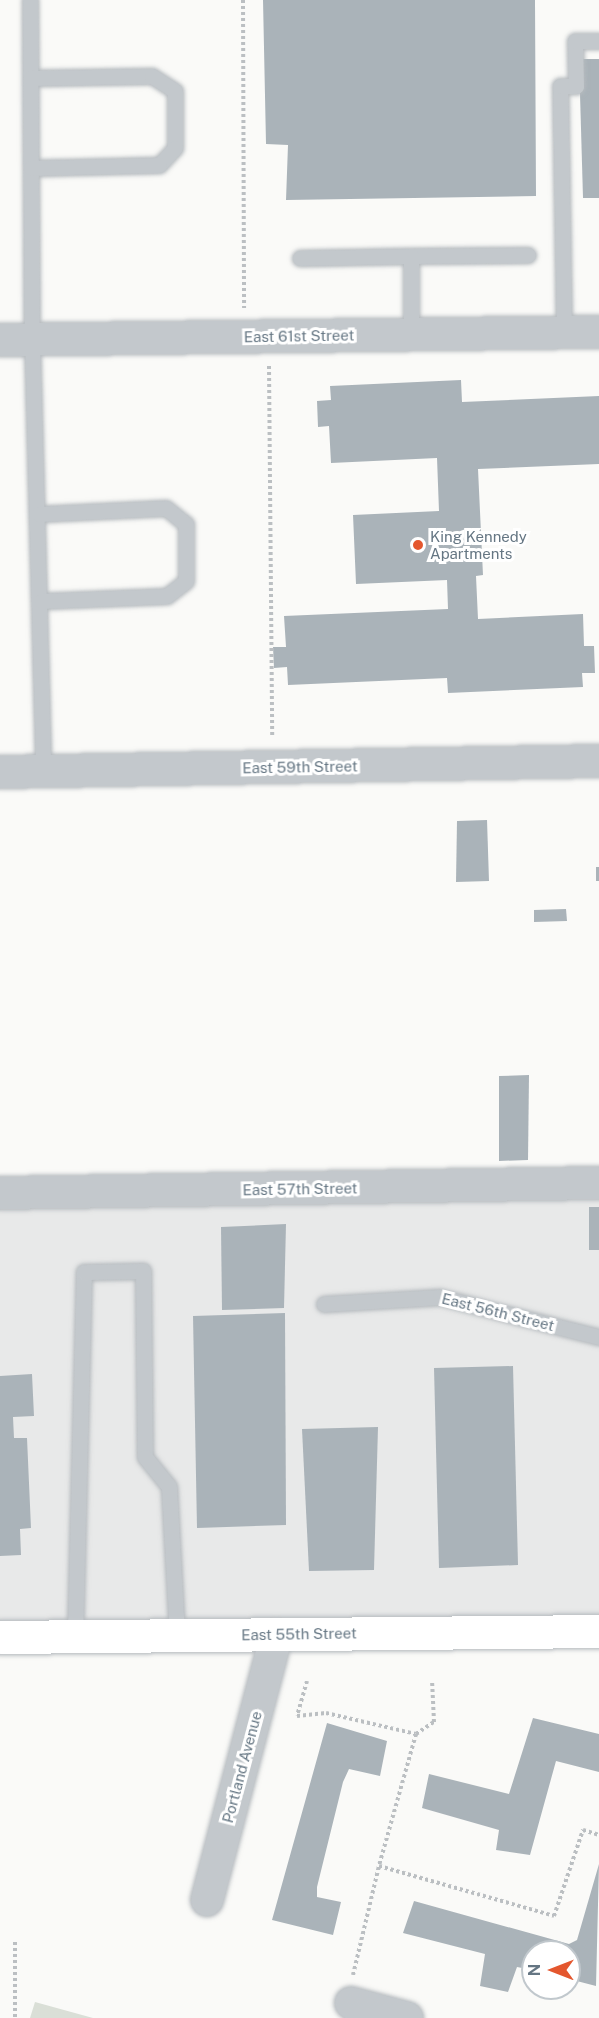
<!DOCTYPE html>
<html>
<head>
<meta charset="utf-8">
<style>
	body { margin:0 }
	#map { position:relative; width:599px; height:2018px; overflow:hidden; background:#fafaf8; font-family:"Public Sans",sans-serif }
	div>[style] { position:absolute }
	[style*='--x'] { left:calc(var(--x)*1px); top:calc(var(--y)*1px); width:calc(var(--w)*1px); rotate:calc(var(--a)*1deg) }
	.built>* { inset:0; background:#e8e9e9 }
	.green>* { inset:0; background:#dadfd7 }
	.building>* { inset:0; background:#aab3b9 }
	.path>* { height:4px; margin-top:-2px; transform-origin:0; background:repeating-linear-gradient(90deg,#bbbfc2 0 3px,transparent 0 6px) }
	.roads { filter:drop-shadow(0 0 2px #b5babe) drop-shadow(0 0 2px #b5babe) }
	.lane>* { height:15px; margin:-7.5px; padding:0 7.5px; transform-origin:7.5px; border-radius:7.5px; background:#c3c8cc }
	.street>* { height:32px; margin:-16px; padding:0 16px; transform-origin:16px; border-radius:16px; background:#c3c8cc }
	.primary>* { height:33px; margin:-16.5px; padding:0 16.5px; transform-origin:16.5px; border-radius:16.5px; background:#fff }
	.dots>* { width:16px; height:16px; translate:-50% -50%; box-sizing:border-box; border:3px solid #fff; border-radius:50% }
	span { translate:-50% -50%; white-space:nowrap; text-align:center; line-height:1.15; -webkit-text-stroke:6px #fff; paint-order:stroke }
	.street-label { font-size:15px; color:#657683 }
	.poi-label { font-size:15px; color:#657683 }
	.left { translate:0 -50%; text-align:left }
	.north { position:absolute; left:521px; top:1940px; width:60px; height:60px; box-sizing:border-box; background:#fff; border:2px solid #c1c8cd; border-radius:50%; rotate:270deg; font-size:16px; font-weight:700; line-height:24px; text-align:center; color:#657683 }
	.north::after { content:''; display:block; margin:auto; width:21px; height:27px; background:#e4572e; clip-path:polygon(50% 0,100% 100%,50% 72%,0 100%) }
</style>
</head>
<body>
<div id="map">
	<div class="built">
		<div style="clip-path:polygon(599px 1182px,599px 1631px,0 1637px,0 1193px)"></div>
	</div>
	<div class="green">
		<div style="clip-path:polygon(35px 2002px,93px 2018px,30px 2018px)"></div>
	</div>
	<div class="building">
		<div style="clip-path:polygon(263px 0,535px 0,536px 196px,286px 200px,288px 145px,266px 144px)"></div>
		<div style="clip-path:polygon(579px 59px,599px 59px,599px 198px,583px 198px)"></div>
		<div style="clip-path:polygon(461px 380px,462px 402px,599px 396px,599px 464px,478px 469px,483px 575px,476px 576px,478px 619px,583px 614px,584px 646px,594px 646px,595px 673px,582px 673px,583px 687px,448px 693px,447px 678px,288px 685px,287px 667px,274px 668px,273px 647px,286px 647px,284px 616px,448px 609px,447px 580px,356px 584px,353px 515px,439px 511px,437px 458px,331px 463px,329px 426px,318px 427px,317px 401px,331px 400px,330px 386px)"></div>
		<div style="clip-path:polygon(487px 820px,489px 881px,456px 882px,457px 821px)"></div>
		<div style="clip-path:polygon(596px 867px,599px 867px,599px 881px,596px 881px)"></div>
		<div style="clip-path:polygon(566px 909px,567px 921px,534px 922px,534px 910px)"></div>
		<div style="clip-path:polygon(529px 1075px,528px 1160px,499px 1161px,499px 1076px)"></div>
		<div style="clip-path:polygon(589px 1207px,599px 1207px,599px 1250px,589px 1250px)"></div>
		<div style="clip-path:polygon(286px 1224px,284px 1308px,222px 1310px,221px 1227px)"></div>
		<div style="clip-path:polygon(285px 1313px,286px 1525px,197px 1528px,193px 1316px)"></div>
		<div style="clip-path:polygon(513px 1366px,518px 1565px,439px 1568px,434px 1368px)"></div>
		<div style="clip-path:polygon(32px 1374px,34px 1416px,13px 1417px,14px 1438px,27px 1438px,31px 1528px,20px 1529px,21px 1555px,0 1556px,0 1376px)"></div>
		<div style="clip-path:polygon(378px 1427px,374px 1570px,309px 1571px,302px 1429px)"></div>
		<div style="clip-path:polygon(533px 1718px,599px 1734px,599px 1772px,556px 1761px,530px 1855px,496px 1850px,499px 1830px,422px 1808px,429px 1774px,509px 1794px)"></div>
		<div style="clip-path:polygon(327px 1723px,387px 1741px,380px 1776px,349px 1769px,343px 1782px,317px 1887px,317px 1897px,341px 1902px,333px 1935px,272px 1920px)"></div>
		<div style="clip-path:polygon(599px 1864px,596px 1986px,569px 1979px,569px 1952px,533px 1952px,533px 1970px,517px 1967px,508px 1992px,480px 1986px,485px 1954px,403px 1933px,414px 1901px,569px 1944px,577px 1940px)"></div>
	</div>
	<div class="path">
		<div style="--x:243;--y:0;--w:308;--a:89.8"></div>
		<div style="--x:269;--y:366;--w:371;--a:89.5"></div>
		<div style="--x:307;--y:1681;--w:36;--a:106"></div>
		<div style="--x:297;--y:1716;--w:29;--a:-6"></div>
		<div style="--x:326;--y:1713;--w:92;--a:13.1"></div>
		<div style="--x:416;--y:1734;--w:137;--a:105.7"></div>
		<div style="--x:416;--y:1734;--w:22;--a:-34"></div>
		<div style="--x:434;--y:1722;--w:42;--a:-92.7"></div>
		<div style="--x:15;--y:1942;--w:76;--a:90"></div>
		<div style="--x:353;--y:1975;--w:112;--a:-76.6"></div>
		<div style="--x:379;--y:1866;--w:182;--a:15.9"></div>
		<div style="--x:554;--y:1916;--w:91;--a:-71.4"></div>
		<div style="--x:583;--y:1830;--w:17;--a:17"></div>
	</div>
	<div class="roads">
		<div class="lane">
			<div style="--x:30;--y:0;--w:339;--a:89.7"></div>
			<div style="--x:32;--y:339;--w:432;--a:88.5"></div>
			<div style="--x:31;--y:78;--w:121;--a:-0.9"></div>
			<div style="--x:152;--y:76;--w:27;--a:33"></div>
			<div style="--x:175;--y:91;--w:57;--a:90"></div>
			<div style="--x:175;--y:148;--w:23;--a:133"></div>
			<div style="--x:159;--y:165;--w:128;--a:178.7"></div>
			<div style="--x:411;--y:256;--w:117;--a:-0.5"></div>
			<div style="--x:300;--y:258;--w:111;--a:-1"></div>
			<div style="--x:411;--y:256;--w:78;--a:90"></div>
			<div style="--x:564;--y:332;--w:246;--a:-90.9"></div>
			<div style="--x:560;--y:86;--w:16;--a:0"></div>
			<div style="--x:576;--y:86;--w:45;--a:-91.3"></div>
			<div style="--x:575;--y:41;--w:24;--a:0"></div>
			<div style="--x:39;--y:514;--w:127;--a:-2.7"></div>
			<div style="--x:166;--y:508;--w:26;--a:39"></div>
			<div style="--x:186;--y:524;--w:57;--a:90"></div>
			<div style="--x:186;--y:581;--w:24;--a:142"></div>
			<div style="--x:167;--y:596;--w:125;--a:177.7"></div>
			<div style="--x:324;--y:1304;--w:116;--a:-3.5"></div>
			<div style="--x:440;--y:1297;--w:164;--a:14.1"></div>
			<div style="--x:75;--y:1636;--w:364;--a:-88.6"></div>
			<div style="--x:84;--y:1272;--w:59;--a:-1"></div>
			<div style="--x:143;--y:1271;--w:186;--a:89.4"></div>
			<div style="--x:145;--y:1457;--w:38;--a:51"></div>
			<div style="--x:169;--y:1487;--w:148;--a:86.9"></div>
		</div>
		<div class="street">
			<div style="--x:0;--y:340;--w:599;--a:-0.77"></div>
			<div style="--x:0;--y:772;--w:599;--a:-1.05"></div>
			<div style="--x:0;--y:1193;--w:599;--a:-0.96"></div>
			<div style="--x:207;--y:1900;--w:275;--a:-75.3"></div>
			<div style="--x:351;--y:2003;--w:58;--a:15"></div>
		</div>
		<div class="primary">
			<div style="--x:0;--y:1637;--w:599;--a:-0.57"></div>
		</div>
	</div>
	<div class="dots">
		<div style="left:418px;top:545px;background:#e4572e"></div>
	</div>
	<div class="street-label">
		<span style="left:299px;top:336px;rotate:-1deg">East 61st Street</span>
		<span style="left:300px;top:767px;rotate:-1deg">East 59th Street</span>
		<span style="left:300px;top:1189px;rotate:-1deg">East 57th Street</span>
		<span style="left:498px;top:1312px;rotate:14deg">East 56th Street</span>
		<span style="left:299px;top:1634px;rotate:-1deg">East 55th Street</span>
		<span style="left:242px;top:1767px;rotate:-75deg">Portland Avenue</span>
	</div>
	<div class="poi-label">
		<span class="left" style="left:430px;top:545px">King Kennedy<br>Apartments</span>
	</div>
	<div class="north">N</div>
</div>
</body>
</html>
